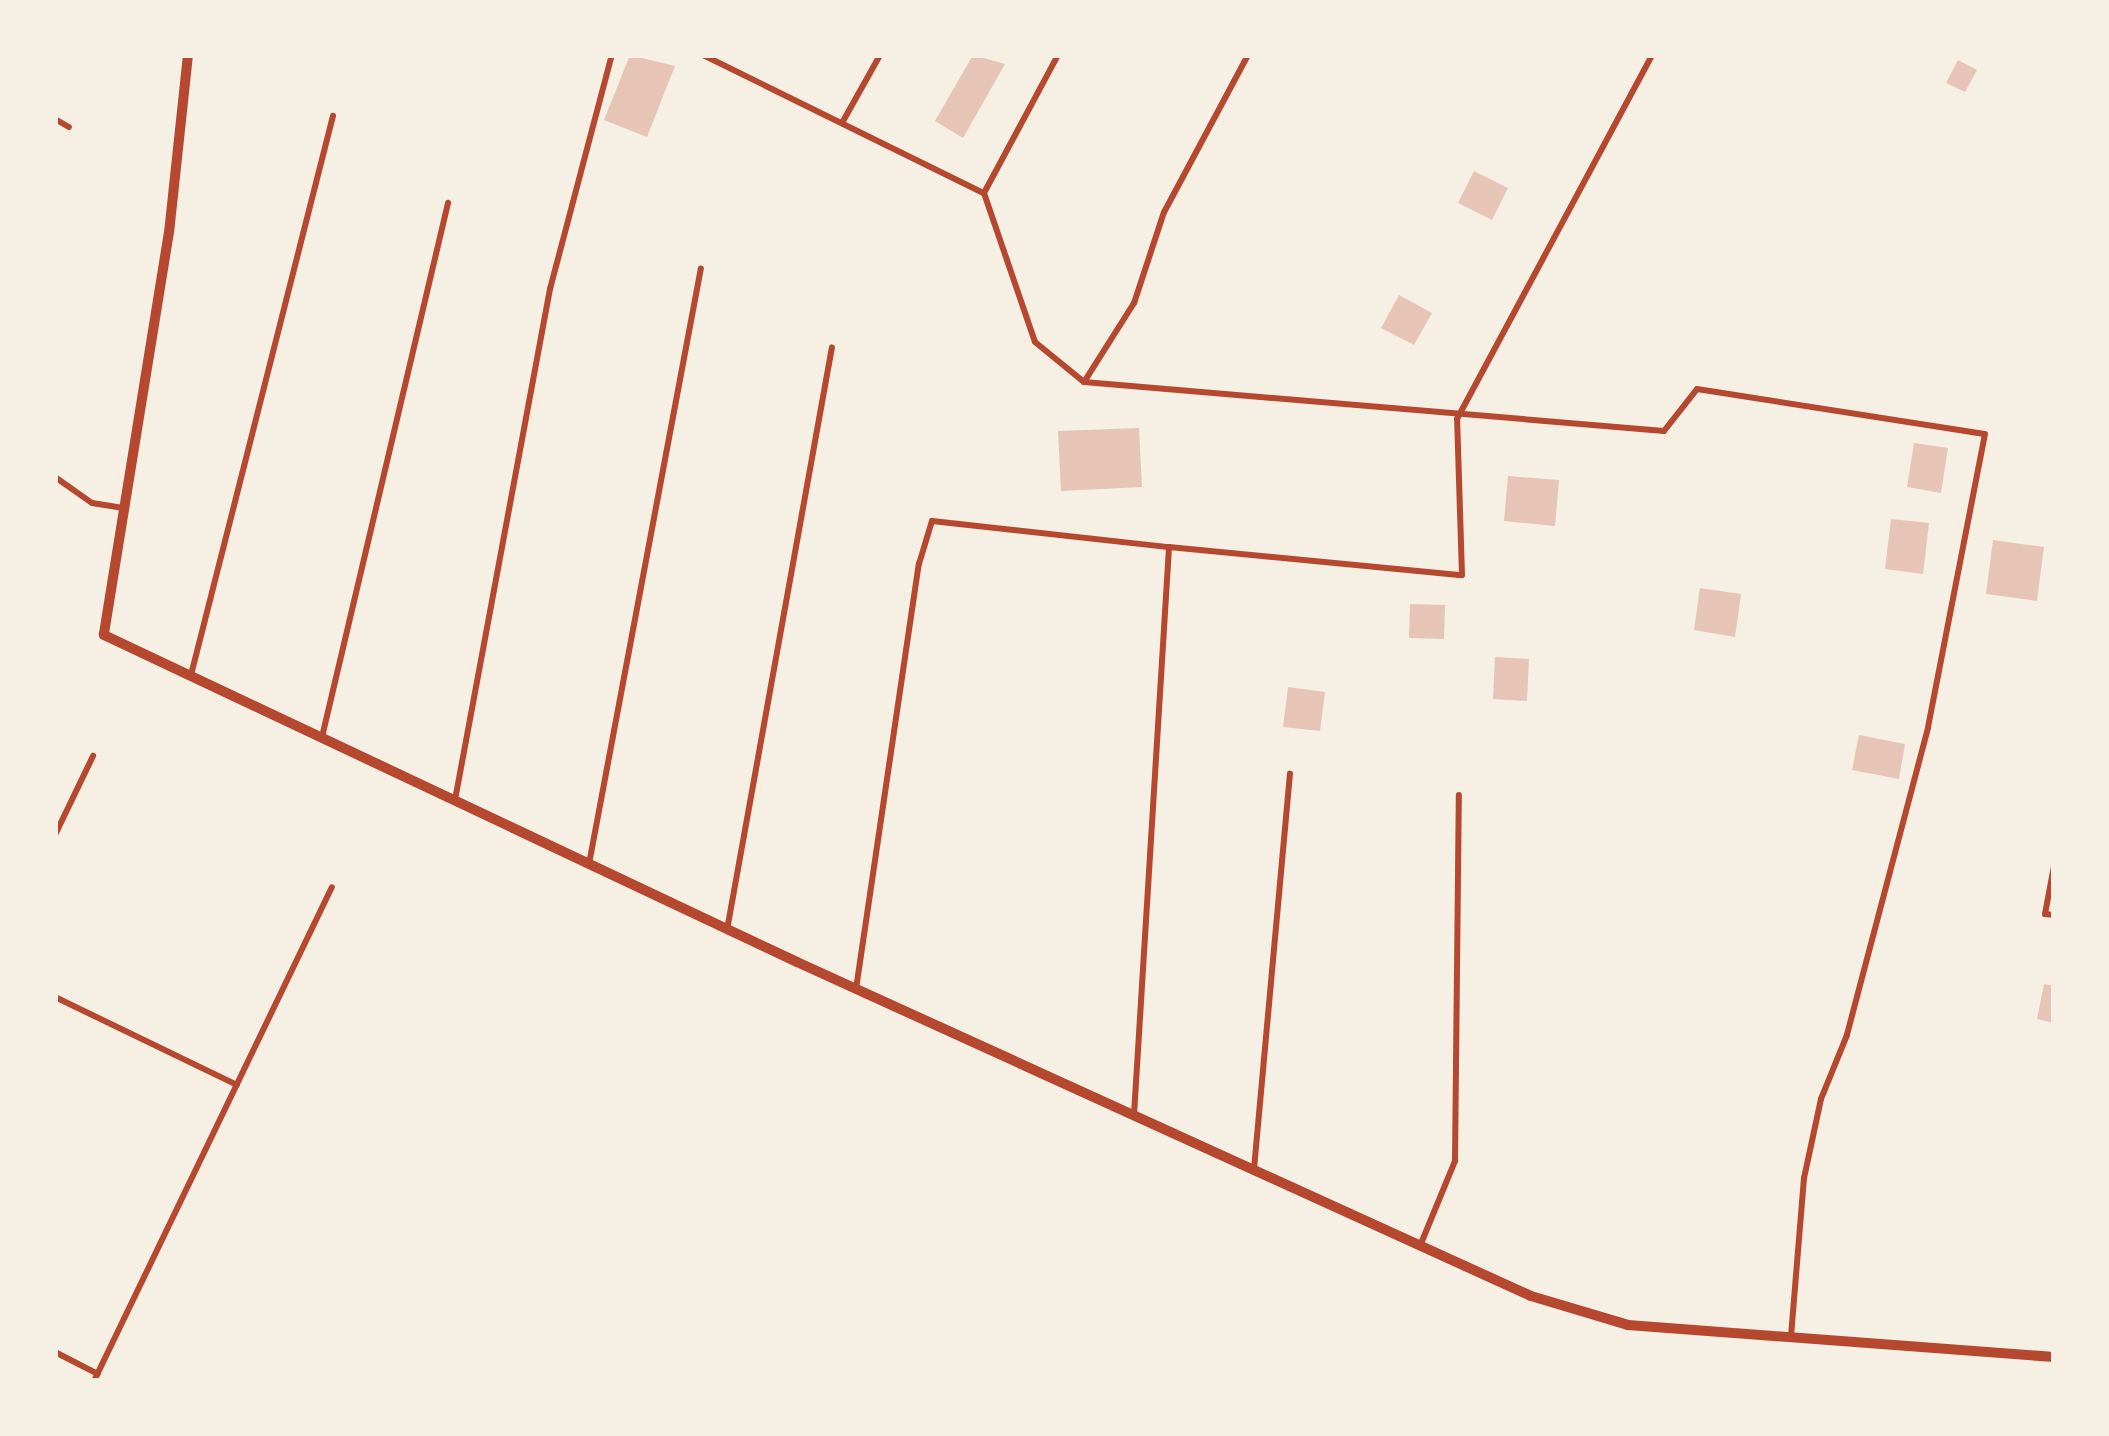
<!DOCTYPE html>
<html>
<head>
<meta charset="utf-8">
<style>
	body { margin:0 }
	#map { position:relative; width:2109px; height:1436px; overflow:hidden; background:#f6efe4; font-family:"Exo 2",sans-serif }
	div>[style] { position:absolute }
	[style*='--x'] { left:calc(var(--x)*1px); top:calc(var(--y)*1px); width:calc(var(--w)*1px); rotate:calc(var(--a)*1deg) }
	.building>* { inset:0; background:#e6c5b7 }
	.service>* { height:6px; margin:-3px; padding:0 3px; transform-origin:3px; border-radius:3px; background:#b5482f }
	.minor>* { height:10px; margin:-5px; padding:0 5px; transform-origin:5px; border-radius:5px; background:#b5482f }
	span { translate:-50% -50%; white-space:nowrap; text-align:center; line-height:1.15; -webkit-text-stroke:10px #f6efe4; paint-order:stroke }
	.frame { position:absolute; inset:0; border:58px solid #f6efe4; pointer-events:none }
</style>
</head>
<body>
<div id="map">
	<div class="building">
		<div style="clip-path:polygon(630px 55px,675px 66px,647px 137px,604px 120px)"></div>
		<div style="clip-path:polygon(973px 55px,1005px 64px,963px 138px,935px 121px)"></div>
		<div style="clip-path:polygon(1958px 60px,1977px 70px,1965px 92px,1946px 83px)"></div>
		<div style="clip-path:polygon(1474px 171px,1508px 188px,1492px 220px,1458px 203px)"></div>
		<div style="clip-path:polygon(1399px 295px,1432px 313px,1414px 345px,1381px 328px)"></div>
		<div style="clip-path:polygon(1139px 428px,1142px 487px,1061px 491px,1058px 431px)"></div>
		<div style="clip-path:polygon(1914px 443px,1948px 448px,1941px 493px,1907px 487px)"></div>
		<div style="clip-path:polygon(1508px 476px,1559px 480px,1555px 526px,1504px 521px)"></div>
		<div style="clip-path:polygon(1891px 519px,1929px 523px,1923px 574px,1885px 569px)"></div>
		<div style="clip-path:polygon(1993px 540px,2044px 547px,2037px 601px,1986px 594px)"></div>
		<div style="clip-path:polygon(1700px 588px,1741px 594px,1735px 637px,1694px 630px)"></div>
		<div style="clip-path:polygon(1410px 604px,1445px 605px,1444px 639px,1409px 638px)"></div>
		<div style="clip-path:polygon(1495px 657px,1529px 659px,1527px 701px,1493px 699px)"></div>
		<div style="clip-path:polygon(1288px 687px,1325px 692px,1320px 731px,1283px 727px)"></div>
		<div style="clip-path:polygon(1859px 735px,1905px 744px,1899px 779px,1852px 770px)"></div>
		<div style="clip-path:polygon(2044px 984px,2054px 986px,2054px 1023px,2037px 1019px)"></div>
	</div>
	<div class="service">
		<div style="--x:703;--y:55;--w:313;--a:26.2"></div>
		<div style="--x:984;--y:193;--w:157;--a:-61.8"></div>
		<div style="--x:1248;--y:55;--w:178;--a:118.1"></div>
		<div style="--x:1164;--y:212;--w:96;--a:108.2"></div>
		<div style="--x:1134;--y:303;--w:93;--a:122.3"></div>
		<div style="--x:1084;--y:382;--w:582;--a:4.83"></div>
		<div style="--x:1664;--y:431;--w:53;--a:-51.8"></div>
		<div style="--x:1697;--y:389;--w:291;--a:8.9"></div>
		<div style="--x:1985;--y:434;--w:299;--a:101"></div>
		<div style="--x:1928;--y:728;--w:318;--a:104.8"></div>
		<div style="--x:1847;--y:1035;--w:69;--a:112.1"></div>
		<div style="--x:1821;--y:1099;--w:81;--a:102.1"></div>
		<div style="--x:1804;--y:1178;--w:160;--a:94.7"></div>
		<div style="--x:55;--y:119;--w:16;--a:30"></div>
		<div style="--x:842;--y:123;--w:78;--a:-60.8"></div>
		<div style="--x:984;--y:193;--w:157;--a:71.1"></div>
		<div style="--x:1035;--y:342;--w:63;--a:39.2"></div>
		<div style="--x:55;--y:477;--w:45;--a:35.1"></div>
		<div style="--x:92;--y:503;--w:33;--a:9"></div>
		<div style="--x:191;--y:675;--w:577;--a:-75.75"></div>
		<div style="--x:322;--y:737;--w:549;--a:-76.72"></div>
		<div style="--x:455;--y:800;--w:520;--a:-79.47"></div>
		<div style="--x:550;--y:289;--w:242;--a:-75.2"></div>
		<div style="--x:55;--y:835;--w:88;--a:-64.3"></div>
		<div style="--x:589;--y:864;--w:606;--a:-79.36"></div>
		<div style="--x:2054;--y:866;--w:49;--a:100.6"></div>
		<div style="--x:2045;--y:914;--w:9;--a:6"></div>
		<div style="--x:727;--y:930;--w:592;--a:-79.79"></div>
		<div style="--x:856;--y:989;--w:430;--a:-81.6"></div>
		<div style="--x:919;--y:564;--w:45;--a:-73.2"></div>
		<div style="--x:932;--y:521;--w:238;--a:6.3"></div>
		<div style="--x:55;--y:997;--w:202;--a:25.8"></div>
		<div style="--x:1134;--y:1115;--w:569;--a:-86.47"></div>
		<div style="--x:1169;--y:547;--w:294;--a:5.5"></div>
		<div style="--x:1462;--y:575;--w:156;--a:-91.8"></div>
		<div style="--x:1457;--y:419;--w:413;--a:-61.8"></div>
		<div style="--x:1254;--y:1169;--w:397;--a:-84.8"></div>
		<div style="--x:1420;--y:1246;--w:92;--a:-67.6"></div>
		<div style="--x:1455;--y:1161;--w:366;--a:-89.4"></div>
		<div style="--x:55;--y:1352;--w:48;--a:27.1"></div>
		<div style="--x:94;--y:1381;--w:548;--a:-64.28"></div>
	</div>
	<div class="minor">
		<div style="--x:188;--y:55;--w:178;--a:96.1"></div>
		<div style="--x:169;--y:232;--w:408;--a:99.2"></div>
		<div style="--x:104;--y:635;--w:766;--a:25.26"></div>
		<div style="--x:797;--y:962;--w:806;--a:24.47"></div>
		<div style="--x:1531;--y:1296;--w:101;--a:16.6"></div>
		<div style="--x:1628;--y:1325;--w:427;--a:4.3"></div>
	</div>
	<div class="frame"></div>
</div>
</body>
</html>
